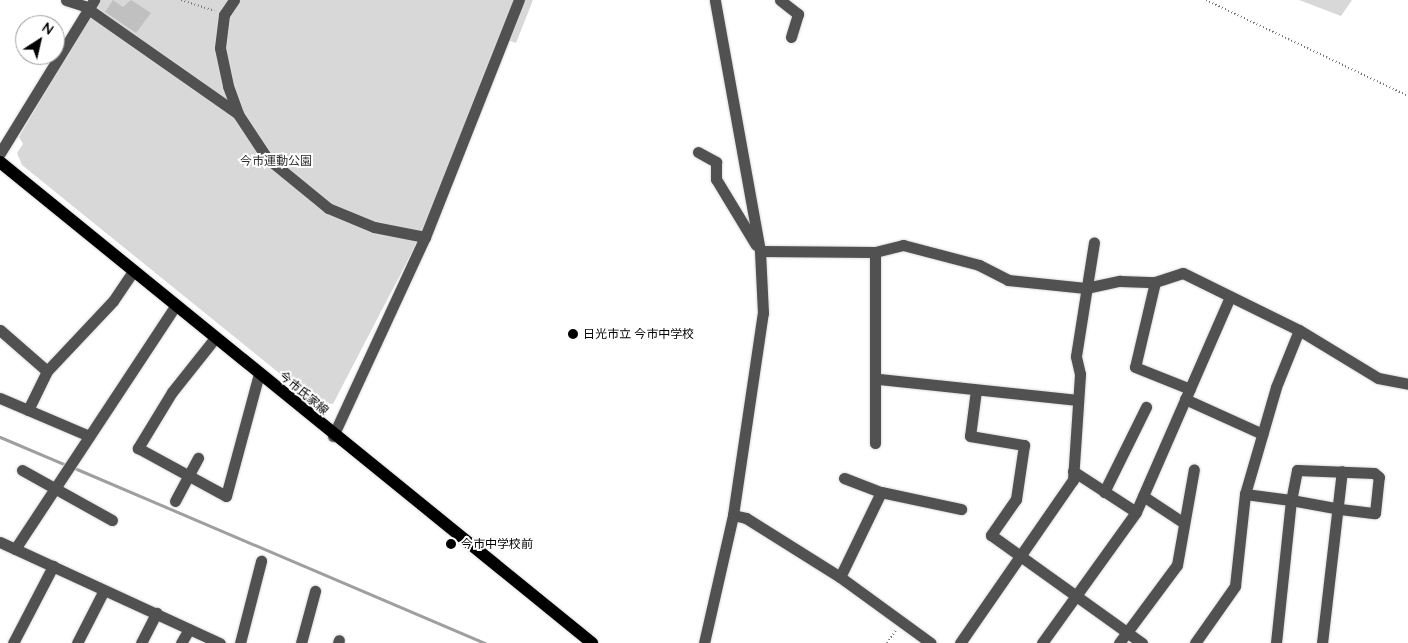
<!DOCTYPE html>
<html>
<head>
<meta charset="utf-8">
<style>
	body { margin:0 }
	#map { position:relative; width:1408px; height:643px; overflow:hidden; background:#fff; font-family:Quicksand,"Noto Sans JP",sans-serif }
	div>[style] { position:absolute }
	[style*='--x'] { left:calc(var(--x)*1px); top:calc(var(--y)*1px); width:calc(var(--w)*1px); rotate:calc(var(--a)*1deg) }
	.green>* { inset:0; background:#d8d8d8 }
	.stream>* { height:3px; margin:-1.5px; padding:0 1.5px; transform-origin:1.5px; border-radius:1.5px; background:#9f9f9f }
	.building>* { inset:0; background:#c0c0c0 }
	.path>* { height:2px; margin-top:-1px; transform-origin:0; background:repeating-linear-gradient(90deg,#737373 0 1px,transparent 0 3.5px) }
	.roads { filter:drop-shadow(0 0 1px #dbdbdb) drop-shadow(0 0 1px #dbdbdb) }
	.minor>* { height:11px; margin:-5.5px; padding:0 5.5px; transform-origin:5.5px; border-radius:5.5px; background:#515151 }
	.major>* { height:12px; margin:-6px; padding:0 6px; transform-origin:6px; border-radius:6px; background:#000 }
	.dots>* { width:14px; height:14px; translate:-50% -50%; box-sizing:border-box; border:2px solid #fff; border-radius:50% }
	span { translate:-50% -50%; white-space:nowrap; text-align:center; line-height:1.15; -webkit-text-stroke:4px #fff; paint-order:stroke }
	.park-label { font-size:12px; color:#2f2f2f }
	.poi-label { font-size:12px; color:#000 }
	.left { translate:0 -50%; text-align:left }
	.street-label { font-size:12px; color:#000 }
	.north { position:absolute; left:15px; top:15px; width:50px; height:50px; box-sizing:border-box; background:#fff; border:1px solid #999; border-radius:50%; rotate:35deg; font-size:14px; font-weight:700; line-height:20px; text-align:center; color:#000 }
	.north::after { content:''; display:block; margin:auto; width:18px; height:22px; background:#000; clip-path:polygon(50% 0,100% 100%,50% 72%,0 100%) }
</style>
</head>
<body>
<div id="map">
	<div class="green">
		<div style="clip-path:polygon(99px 0,533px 0,516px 43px,508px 40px,412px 252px,333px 404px,315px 402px,22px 165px,17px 153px,23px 144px,19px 137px)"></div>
		<div style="clip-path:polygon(1299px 0,1352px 0,1341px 16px)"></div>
	</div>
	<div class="stream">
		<div style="--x:0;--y:437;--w:72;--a:23"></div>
		<div style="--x:72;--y:467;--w:449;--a:23.1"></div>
	</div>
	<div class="building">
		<div style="clip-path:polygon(113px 0,123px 7px,131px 0,151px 13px,136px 33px,105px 12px)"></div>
	</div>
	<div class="path">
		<div style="--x:181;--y:0;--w:35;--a:18"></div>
		<div style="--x:1206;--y:0;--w:224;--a:25.4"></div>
		<div style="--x:887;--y:643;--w:16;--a:-55"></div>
	</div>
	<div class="roads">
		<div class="minor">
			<div style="--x:66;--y:0;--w:19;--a:18"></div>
			<div style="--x:84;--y:6;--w:188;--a:35"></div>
			<div style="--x:234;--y:0;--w:18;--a:124"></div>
			<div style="--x:224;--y:15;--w:33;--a:97"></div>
			<div style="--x:220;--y:48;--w:39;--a:78"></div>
			<div style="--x:228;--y:86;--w:30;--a:70"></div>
			<div style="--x:238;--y:114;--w:53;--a:56.6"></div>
			<div style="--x:267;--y:158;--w:79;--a:39.3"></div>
			<div style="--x:328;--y:208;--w:50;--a:22.4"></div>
			<div style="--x:374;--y:227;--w:52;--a:11.1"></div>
			<div style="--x:780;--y:0;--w:23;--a:38"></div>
			<div style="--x:798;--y:14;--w:24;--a:107"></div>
			<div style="--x:698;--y:152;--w:21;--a:29"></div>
			<div style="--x:716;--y:162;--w:17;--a:90"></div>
			<div style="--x:716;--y:179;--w:77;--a:58.8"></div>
			<div style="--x:0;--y:153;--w:180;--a:-58.4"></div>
			<div style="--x:760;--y:251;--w:115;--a:0.5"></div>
			<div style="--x:875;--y:252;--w:29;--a:-14"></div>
			<div style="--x:903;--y:245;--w:79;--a:14.7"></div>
			<div style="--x:979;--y:265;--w:33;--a:27"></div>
			<div style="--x:1008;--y:280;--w:78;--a:5.9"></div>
			<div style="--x:1086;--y:288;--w:35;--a:-12"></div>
			<div style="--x:1120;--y:281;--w:35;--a:2"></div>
			<div style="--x:1155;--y:282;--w:29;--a:-18"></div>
			<div style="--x:1183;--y:273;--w:129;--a:26.2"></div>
			<div style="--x:1299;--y:330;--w:92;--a:31.3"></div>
			<div style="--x:1378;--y:378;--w:31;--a:11"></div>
			<div style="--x:875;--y:252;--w:191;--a:90"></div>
			<div style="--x:1155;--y:282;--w:87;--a:103.2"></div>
			<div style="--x:1135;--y:367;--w:59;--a:21.8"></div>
			<div style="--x:0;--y:330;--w:62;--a:41.1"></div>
			<div style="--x:215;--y:338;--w:69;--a:128.5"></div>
			<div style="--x:172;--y:392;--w:66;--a:121.3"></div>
			<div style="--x:138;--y:448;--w:100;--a:28.6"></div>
			<div style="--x:226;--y:496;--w:126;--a:-74.9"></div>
			<div style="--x:879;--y:379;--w:200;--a:6"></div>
			<div style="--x:976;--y:390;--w:46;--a:97.4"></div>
			<div style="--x:970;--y:436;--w:55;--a:9.5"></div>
			<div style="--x:1024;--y:445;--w:55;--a:98.4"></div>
			<div style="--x:1016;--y:499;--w:44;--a:124.8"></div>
			<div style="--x:991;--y:535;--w:186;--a:35.6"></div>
			<div style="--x:0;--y:398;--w:97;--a:23.1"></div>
			<div style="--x:1185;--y:399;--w:85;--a:24.4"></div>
			<div style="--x:28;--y:410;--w:43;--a:-64"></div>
			<div style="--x:47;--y:371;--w:96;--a:-46.7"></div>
			<div style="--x:113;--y:301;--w:37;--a:-56"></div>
			<div style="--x:333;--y:436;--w:219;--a:-65.2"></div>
			<div style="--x:425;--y:237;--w:255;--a:-68.4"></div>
			<div style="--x:22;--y:470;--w:103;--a:29.1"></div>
			<div style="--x:1073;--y:471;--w:75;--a:33.1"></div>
			<div style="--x:844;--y:478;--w:40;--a:21"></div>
			<div style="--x:881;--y:492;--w:82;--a:12"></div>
			<div style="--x:1104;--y:492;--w:95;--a:-63.7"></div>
			<div style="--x:1245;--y:494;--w:46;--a:7.4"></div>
			<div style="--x:1291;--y:500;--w:50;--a:10.4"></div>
			<div style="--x:1340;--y:509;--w:35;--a:7"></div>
			<div style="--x:1375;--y:513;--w:36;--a:-84"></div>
			<div style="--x:1379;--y:477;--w:6;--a:-141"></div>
			<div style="--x:1374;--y:473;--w:77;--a:-177.8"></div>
			<div style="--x:1297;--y:470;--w:31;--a:101"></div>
			<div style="--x:1291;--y:500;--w:144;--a:96"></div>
			<div style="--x:1143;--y:496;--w:49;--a:33.4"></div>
			<div style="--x:175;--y:501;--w:49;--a:-61.9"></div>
			<div style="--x:733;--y:515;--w:13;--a:13"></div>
			<div style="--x:746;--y:518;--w:111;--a:32.1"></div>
			<div style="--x:840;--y:577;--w:112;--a:36"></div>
			<div style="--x:0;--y:542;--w:242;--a:24.7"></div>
			<div style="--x:15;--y:549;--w:292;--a:-56.6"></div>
			<div style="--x:840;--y:577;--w:94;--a:-64.2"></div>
			<div style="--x:13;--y:643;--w:87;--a:-62.5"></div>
			<div style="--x:77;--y:643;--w:59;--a:-63"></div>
			<div style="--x:141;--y:643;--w:34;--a:-63"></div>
			<div style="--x:181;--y:643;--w:16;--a:-60"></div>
			<div style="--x:240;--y:643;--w:85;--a:-75.6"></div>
			<div style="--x:301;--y:643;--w:54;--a:-74.9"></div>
			<div style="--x:338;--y:643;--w:3;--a:-72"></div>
			<div style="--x:704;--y:643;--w:131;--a:-77.2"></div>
			<div style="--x:733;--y:515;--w:204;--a:-81.6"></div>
			<div style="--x:763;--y:313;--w:62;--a:-92.8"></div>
			<div style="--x:760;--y:251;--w:255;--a:-100.2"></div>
			<div style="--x:960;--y:643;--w:198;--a:-55.3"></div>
			<div style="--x:1073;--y:480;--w:106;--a:-86.2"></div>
			<div style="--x:1080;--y:374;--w:18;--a:-103"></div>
			<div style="--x:1076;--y:356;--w:115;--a:-81"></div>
			<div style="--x:1042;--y:643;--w:161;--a:-54.3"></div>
			<div style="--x:1136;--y:512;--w:235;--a:-66.4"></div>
			<div style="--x:1119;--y:643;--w:97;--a:-53.4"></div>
			<div style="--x:1177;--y:565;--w:97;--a:-80"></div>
			<div style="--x:1195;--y:643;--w:70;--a:-54.9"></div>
			<div style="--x:1235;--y:586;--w:93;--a:-83.8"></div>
			<div style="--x:1245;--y:494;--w:111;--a:-73.8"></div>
			<div style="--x:1276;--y:387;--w:61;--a:-68"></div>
			<div style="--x:1322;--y:643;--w:173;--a:-83.4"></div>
		</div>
		<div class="major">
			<div style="--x:0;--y:162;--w:763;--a:39.09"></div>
		</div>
	</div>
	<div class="dots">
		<div style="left:573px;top:334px;background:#000"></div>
		<div style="left:451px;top:544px;background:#000"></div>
	</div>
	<div class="park-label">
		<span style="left:276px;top:161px">今市運動公園</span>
	</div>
	<div class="poi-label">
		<span class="left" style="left:583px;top:334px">日光市立 今市中学校</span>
		<span class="left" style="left:461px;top:544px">今市中学校前</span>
	</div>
	<div class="street-label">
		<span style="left:304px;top:393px;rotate:40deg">今市氏家線</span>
	</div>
	<div class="north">N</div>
</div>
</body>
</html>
